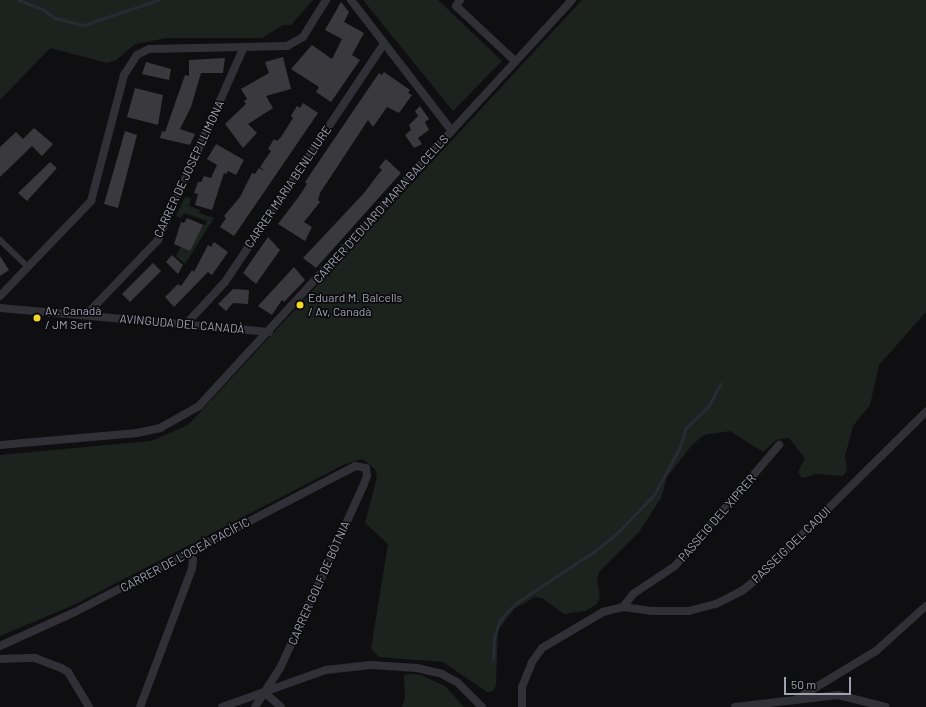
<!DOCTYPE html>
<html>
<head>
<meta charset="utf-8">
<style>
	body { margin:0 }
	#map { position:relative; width:926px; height:707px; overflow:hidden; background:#0f0f11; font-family:Barlow,sans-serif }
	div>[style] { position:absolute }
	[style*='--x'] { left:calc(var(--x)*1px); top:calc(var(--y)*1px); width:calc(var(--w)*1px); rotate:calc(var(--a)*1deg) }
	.green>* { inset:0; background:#1c231e }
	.stream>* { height:2.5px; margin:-1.25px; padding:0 1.25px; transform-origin:1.25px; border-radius:1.25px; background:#262b34 }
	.building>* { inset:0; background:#3a393e }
	.pedestrian>* { height:6px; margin:-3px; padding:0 3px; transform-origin:3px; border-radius:3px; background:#303036 }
	.minor>* { height:8px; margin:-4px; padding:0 4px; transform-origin:4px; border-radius:4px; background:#303036 }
	.dots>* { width:11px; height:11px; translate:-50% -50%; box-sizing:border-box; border:2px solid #0b0a0c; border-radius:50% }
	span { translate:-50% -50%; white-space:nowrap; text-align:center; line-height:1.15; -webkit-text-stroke:3.5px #0b0a0c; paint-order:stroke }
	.street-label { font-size:12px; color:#a0a2b2 }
	.poi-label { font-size:12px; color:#a0a2b2 }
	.left { translate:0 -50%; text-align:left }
	.scale { position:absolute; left:784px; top:677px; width:67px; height:18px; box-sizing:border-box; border:2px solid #a0a2b2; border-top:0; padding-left:5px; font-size:12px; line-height:14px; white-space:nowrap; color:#a0a2b2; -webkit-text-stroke:3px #0b0a0c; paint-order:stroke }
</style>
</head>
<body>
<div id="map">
	<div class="green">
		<div style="clip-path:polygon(0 0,313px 0,291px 25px,283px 25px,262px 38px,167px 38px,135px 44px,116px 60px,107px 63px,50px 48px,0 100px)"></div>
		<div style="clip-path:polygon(363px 0,438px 0,502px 61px,453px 111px)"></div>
		<div style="clip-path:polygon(582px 0,926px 0,926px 312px,879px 365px,870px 405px,853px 426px,845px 456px,847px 470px,843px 476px,816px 474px,802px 478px,798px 472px,805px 458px,789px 438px,776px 440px,763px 452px,730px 431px,704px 435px,692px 445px,667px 477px,661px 498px,639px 532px,600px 571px,597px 578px,600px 598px,597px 604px,585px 611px,564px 614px,542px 598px,535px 597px,514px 609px,498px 630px,496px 685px,493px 691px,487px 692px,443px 662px,379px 657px,371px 649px,388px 544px,365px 523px,377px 477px,375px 469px,363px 459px,345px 464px,74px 605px,0 636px,0 455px,151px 441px,188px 425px)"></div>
		<div style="clip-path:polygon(185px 197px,191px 198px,189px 206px,200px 210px,199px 213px,214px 218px,185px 264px,176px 256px,181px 247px,190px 251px,202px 224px,205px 225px,207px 221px,184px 213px,181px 218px,176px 216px)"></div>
		<div style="clip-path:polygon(408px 674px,421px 675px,445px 686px,464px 707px,402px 707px,405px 698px,404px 675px)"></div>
	</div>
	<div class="stream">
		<div style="--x:19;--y:0;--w:26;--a:21"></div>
		<div style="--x:43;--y:9;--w:15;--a:37"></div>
		<div style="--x:55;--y:18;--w:30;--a:14"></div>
		<div style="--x:84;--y:25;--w:78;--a:-18.7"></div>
		<div style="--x:493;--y:660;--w:22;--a:-87"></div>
		<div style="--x:494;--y:638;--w:19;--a:-72"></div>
		<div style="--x:500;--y:620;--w:23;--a:-47"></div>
		<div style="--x:516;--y:603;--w:95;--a:-33.4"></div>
		<div style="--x:595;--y:551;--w:28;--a:-39"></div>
		<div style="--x:617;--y:533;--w:53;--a:-45.8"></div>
		<div style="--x:654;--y:495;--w:52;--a:-61.5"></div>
		<div style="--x:679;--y:449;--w:22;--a:-72"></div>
		<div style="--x:686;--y:428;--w:30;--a:-44"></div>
		<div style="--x:708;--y:407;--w:26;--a:-62"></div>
	</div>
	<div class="building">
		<div style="clip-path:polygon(341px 2px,349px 12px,344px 22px,364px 33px,352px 55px,360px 60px,331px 102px,316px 92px,319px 87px,291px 69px,312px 45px,332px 59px,342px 39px,325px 30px)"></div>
		<div style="clip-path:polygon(283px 57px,291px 89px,266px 96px,273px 108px,248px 124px,257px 133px,243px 148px,225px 124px,246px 104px,244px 101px,247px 99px,241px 89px,269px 73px,265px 62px)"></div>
		<div style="clip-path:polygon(225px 58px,223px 73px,201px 73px,191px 107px,180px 129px,195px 134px,190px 145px,160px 138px,162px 131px,165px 132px,185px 75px,189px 76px,189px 60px)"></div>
		<div style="clip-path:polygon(146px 62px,171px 69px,169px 80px,142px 74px)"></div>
		<div style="clip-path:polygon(384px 72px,410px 90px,408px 93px,412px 95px,399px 113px,387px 107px,373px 127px,368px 120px,320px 193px,318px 200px,320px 202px,304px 222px,312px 227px,305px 241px,278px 224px,300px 195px,307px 184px,305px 182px,379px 73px,382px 75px)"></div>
		<div style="clip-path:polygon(135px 88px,163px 95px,158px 125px,127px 117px)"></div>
		<div style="clip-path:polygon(303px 103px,318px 113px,234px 236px,220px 227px,226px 218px,224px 216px,240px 197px,252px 173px,255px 174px,259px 168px,265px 171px,260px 167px,271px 151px,268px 149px,274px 139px,277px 141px,281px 137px,293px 118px,291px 116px,297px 106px,300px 108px)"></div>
		<div style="clip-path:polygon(420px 106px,429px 119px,425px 122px,429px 130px,418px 138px,422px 144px,414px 148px,405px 135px,411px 130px,409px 125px,418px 116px,415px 111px)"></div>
		<div style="clip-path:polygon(34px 128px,53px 144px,42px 156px,32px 146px,0 177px,0 147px,16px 132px,23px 139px)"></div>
		<div style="clip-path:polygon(125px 131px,137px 135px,118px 208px,104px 204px)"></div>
		<div style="clip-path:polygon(216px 144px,244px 160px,236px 175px,228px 171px,226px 174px,224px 173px,212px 210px,195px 205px,198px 194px,194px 193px,198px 182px,201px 182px,204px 176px,211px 178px,217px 165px,207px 159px)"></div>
		<div style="clip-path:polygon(386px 159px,401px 173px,316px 268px,303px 258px,364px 193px,380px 172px,382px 170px,379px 167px)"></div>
		<div style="clip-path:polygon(50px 162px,57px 168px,27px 201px,18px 193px)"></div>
		<div style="clip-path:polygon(187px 218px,203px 225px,190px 251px,174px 244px,181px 222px,184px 223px)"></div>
		<div style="clip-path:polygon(268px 237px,280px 250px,256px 284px,243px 273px)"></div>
		<div style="clip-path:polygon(214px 242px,228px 252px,212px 275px,208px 272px,174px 307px,165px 297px,178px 284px,181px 286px,192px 270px,194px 272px,208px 245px,211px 247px)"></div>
		<div style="clip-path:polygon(172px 255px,183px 265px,178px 274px,166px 262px)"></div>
		<div style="clip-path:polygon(0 256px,9px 270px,0 276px)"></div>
		<div style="clip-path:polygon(153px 263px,161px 271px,130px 302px,122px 294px)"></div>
		<div style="clip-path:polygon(294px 267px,305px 280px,284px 302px,282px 300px,272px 315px,258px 306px)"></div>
		<div style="clip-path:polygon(233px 289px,249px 290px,248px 304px,233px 303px,226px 311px,218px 304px)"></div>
	</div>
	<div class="pedestrian">
		<div style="--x:0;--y:240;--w:39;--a:44"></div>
	</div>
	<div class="minor">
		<div style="--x:351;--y:0;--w:165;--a:52.4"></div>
		<div style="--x:460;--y:0;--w:7;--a:124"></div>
		<div style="--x:456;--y:6;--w:81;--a:43"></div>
		<div style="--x:0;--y:296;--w:132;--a:-46.2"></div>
		<div style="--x:91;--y:201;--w:130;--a:-75.3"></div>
		<div style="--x:124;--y:75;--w:24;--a:-57"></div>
		<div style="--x:137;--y:55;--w:13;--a:-27"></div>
		<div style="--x:149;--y:49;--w:138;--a:-1.2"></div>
		<div style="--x:287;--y:46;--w:18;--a:-29"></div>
		<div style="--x:303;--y:37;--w:44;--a:-58.1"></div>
		<div style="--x:0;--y:308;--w:270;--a:5.1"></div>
		<div style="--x:86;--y:315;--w:104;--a:-46.2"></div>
		<div style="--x:158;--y:240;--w:211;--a:-66"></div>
		<div style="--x:186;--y:324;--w:57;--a:-47.1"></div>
		<div style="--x:225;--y:282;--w:286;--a:-56.3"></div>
		<div style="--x:0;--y:445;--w:138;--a:-5"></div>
		<div style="--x:137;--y:433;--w:24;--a:-12"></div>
		<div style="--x:160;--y:428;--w:45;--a:-29.4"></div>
		<div style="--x:199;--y:406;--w:551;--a:-47.43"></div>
		<div style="--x:623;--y:607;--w:28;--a:8"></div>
		<div style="--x:651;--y:611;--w:38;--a:0"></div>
		<div style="--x:689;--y:611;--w:28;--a:-15"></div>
		<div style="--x:716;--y:604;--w:30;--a:-27"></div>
		<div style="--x:743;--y:590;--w:18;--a:-38"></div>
		<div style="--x:757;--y:579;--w:238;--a:-44.7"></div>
		<div style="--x:0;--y:646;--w:82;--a:-24.4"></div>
		<div style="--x:75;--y:612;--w:316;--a:-27.5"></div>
		<div style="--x:355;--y:466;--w:11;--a:10"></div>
		<div style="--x:366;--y:468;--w:8;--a:83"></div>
		<div style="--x:367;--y:476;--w:9;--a:111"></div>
		<div style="--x:364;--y:484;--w:202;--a:114.5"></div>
		<div style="--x:280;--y:668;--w:46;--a:122.7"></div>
		<div style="--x:0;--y:659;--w:35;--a:-2"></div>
		<div style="--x:35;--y:658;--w:28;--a:21"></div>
		<div style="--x:61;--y:668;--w:8;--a:30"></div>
		<div style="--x:68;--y:672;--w:41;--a:59"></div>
		<div style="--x:265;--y:693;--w:21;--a:41"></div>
		<div style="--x:795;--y:700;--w:95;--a:-31.2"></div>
		<div style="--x:876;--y:651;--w:67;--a:-42"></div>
		<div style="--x:140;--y:707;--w:147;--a:-69.4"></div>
		<div style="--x:192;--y:569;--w:9;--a:-84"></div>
		<div style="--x:193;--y:560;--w:9;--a:-126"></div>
		<div style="--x:222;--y:707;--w:110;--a:-19.6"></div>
		<div style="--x:326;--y:670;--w:45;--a:-6.3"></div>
		<div style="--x:371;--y:665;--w:46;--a:3.7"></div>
		<div style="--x:417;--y:668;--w:26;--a:13"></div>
		<div style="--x:442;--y:674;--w:18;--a:29"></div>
		<div style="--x:458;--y:683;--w:34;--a:45"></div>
		<div style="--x:522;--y:707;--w:20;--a:-90"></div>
		<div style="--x:522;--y:687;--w:27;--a:-68"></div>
		<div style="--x:532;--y:662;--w:17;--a:-54"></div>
		<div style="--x:542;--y:648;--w:71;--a:-30.5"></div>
		<div style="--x:603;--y:612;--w:21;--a:-14"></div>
		<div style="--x:623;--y:607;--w:16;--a:-52"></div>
		<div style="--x:633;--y:594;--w:50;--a:-33.7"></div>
		<div style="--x:675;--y:566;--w:160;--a:-49.3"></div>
		<div style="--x:735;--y:707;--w:104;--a:-6.6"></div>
		<div style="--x:838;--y:695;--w:49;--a:14"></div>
	</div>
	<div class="dots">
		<div style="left:300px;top:305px;background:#f4d823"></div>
		<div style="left:37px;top:318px;background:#f4d823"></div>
	</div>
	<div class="street-label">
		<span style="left:189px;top:169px;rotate:-65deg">CARRER DE JOSEP LLIMONA</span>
		<span style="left:288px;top:187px;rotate:-56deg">CARRER MARIA BENLLIURE</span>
		<span style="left:381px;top:209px;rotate:-48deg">CARRER D'EDUARD MARIA BALCELLS</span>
		<span style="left:182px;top:324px;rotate:5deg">AVINGUDA DEL CANADÀ</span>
		<span style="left:717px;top:518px;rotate:-49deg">PASSEIG DEL XIPRER</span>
		<span style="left:791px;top:545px;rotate:-44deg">PASSEIG DEL CAQUI</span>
		<span style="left:185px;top:555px;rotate:-28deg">CARRER DE L'OCEÀ PACÍFIC</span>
		<span style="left:319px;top:583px;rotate:-66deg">CARRER GOLF DE BÒTNIA</span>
	</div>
	<div class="poi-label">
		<span class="left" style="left:308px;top:305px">Eduard M. Balcells<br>/ Av, Canadà</span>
		<span class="left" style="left:45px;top:318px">Av. Canadà<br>/ JM Sert</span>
	</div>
	<div class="scale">50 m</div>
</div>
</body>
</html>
